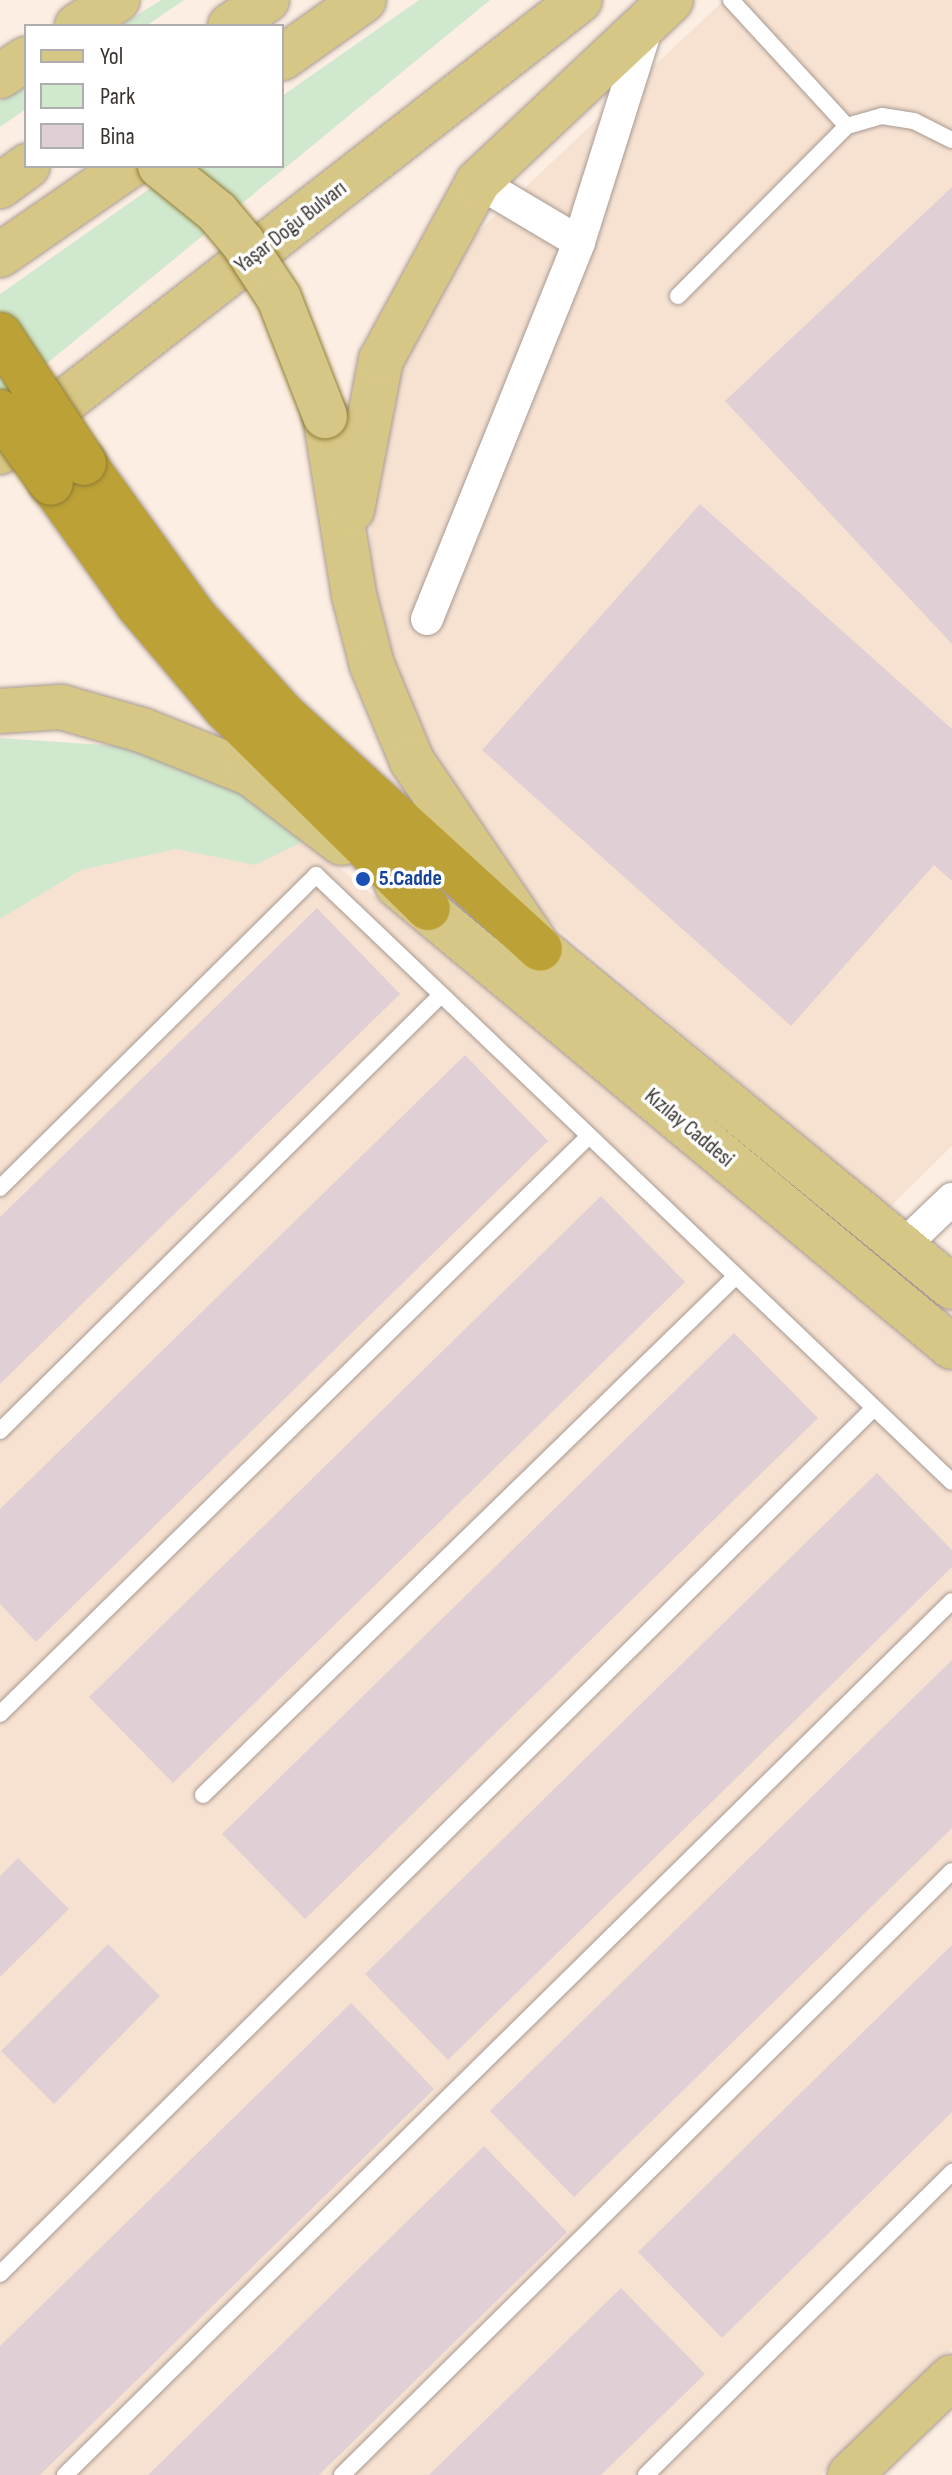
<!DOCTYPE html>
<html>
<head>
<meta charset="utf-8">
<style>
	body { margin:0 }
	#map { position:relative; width:952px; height:2475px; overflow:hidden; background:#fceee3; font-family:"Sofia Sans Condensed",sans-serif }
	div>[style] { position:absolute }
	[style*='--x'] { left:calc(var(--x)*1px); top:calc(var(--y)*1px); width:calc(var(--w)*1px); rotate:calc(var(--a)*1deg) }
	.built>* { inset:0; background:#f7e2d2 }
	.green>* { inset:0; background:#d0e9ce }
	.building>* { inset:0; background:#e0cfd4 }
	.roads { filter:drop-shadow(0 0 2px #a89a91) drop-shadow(0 0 2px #a89a91) }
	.service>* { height:16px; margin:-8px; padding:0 8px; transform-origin:8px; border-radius:8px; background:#fff }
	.minor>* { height:32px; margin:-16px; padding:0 16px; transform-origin:16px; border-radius:16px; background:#fff }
	.primary>* { height:44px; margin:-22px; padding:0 22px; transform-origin:22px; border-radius:22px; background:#d7c786 }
	.motorway>* { height:44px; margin:-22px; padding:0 22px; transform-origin:22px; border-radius:22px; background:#bca136 }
	.bridges { filter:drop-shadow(0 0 2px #8e7b34) drop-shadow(0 0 2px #8e7b34) }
	.primary-bridge>* { height:44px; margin:-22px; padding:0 22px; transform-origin:22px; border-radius:22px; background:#d7c786 }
	.motorway-bridge>* { height:44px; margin:-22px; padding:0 22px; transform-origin:22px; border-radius:22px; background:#bca136 }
	.dots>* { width:22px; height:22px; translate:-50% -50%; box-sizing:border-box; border:4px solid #fff; border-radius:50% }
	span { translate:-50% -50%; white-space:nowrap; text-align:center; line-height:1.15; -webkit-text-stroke:7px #fff; paint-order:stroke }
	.street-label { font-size:22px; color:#3a3430 }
	.transit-label { font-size:22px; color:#164399; font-weight:700 }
	.left { translate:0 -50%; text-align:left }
	.legend { position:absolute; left:24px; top:24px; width:260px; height:144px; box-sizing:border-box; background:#fff; border:2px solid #b0aeac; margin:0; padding:10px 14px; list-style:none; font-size:24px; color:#3a3430 }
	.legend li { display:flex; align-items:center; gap:16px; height:40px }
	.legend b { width:40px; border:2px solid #b0aeac }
</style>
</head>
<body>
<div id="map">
	<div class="built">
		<div style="clip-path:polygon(724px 0,952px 0,952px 1146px,889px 1208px,494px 874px,410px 726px,369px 580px,376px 391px,449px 259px)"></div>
		<div style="clip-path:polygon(0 738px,306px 840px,952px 1373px,952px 2348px,821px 2475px,0 2475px)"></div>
	</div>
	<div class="green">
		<div style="clip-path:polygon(161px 0,184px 0,146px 26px,120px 26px)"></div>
		<div style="clip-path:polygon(419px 0,490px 0,0 402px,0 294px,182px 166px,282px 166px,282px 96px)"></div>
		<div style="clip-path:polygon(26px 85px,26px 109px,0 127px,0 101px)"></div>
		<div style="clip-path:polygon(0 738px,163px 749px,235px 779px,306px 840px,255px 865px,176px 849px,81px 870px,0 919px)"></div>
	</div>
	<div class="building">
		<div style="clip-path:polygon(952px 187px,952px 644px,725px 401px)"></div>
		<div style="clip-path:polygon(700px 504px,952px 729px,952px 881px,934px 865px,791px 1026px,482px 750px)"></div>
		<div style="clip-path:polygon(317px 908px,400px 994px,0 1384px,0 1217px)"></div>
		<div style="clip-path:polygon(465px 1055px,548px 1141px,36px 1642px,0 1604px,0 1509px)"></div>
		<div style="clip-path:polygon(601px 1196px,685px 1282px,173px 1783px,89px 1697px)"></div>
		<div style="clip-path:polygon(734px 1333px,818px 1418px,305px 1919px,222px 1834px)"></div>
		<div style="clip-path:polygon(877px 1473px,952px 1550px,952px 1567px,448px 2060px,365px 1974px)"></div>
		<div style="clip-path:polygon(952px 1660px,952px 1828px,574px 2197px,490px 2111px)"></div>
		<div style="clip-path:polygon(18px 1858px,69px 1909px,0 1977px,0 1876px)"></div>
		<div style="clip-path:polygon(108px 1944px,160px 1996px,54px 2104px,1px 2051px)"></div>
		<div style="clip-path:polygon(952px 1945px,952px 2112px,722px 2338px,638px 2252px)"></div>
		<div style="clip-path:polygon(351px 2003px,434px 2089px,40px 2475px,0 2475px,0 2346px)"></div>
		<div style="clip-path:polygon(484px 2146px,567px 2232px,319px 2475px,148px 2475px)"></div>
		<div style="clip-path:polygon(621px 2288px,705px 2374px,601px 2475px,429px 2475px)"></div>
	</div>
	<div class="roads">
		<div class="service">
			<div style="--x:731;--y:0;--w:171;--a:47.4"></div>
			<div style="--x:847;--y:126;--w:36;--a:-16"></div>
			<div style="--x:882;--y:116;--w:32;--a:9"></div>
			<div style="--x:914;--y:121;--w:42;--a:26.6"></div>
			<div style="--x:678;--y:296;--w:240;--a:-45.2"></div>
			<div style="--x:0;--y:1188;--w:445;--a:-44.7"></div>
			<div style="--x:316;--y:875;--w:879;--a:43.66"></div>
			<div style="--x:0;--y:1431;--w:620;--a:-44.67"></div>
			<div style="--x:0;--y:1714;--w:825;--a:-44.46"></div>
			<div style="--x:203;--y:1795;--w:744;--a:-44.24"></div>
			<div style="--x:0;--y:2274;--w:1230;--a:-44.74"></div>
			<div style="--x:65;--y:2475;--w:1245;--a:-44.58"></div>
			<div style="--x:342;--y:2475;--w:858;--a:-44.72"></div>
			<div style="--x:646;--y:2475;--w:431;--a:-44.7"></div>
		</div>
		<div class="minor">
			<div style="--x:579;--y:242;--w:230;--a:-72.5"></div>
			<div style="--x:427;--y:619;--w:406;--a:-68"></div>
			<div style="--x:579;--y:242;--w:117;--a:-149.3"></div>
			<div style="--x:903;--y:1246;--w:68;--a:-43.8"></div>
		</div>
		<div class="primary">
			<div style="--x:77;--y:26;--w:48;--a:-33"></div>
			<div style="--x:230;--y:26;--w:45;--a:-35.1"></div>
			<div style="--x:282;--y:58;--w:100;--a:-35.3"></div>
			<div style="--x:0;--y:76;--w:31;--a:-33"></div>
			<div style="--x:0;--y:186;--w:34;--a:-36"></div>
			<div style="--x:0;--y:255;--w:157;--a:-34.6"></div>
			<div style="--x:325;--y:416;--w:181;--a:80.8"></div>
			<div style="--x:354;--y:595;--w:72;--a:75.6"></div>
			<div style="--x:372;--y:665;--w:104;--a:67.4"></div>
			<div style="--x:412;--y:761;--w:227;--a:55.8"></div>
			<div style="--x:540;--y:949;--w:533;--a:39.37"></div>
			<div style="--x:0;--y:452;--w:735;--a:-37.93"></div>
			<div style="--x:352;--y:510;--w:153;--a:-79.1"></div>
			<div style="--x:381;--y:360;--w:203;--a:-61.4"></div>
			<div style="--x:478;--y:182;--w:265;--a:-43.3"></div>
			<div style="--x:0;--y:711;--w:61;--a:-3.8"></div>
			<div style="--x:61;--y:707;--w:84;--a:15.9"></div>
			<div style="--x:142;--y:730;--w:118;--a:22"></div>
			<div style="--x:251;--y:774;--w:114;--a:37.2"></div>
			<div style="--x:397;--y:885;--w:722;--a:39.78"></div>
			<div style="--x:850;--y:2475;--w:141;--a:-43.9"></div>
		</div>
		<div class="motorway">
			<div style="--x:84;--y:463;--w:190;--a:54.2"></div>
			<div style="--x:195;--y:617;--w:131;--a:47.8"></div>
			<div style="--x:283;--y:714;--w:348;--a:42.4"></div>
			<div style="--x:51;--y:483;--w:150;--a:54.5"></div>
			<div style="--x:138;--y:605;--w:135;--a:49.8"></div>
			<div style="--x:225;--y:708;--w:285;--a:44.6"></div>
		</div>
	</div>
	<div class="bridges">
		<div class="primary-bridge">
			<div style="--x:160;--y:166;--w:73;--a:38.9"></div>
			<div style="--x:217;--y:212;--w:40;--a:50"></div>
			<div style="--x:243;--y:243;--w:66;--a:56.8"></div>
			<div style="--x:279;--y:298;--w:127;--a:68.7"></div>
		</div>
		<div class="motorway-bridge">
			<div style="--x:0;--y:335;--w:153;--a:56.7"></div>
			<div style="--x:0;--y:412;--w:87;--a:54.3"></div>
		</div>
	</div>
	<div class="dots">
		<div style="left:363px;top:879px;background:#1a4fb4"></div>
	</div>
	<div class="street-label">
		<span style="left:291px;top:227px;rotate:-38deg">Yaşar Doğu Bulvarı</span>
		<span style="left:689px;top:1128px;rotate:40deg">Kızılay Caddesi</span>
	</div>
	<div class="transit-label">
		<span class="left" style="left:379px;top:879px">5.Cadde</span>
	</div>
	<ul class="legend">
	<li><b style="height:10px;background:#d7c786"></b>Yol</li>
	<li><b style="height:22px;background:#d0e9ce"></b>Park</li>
	<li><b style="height:22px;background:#e0cfd4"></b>Bina</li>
	</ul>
</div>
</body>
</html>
